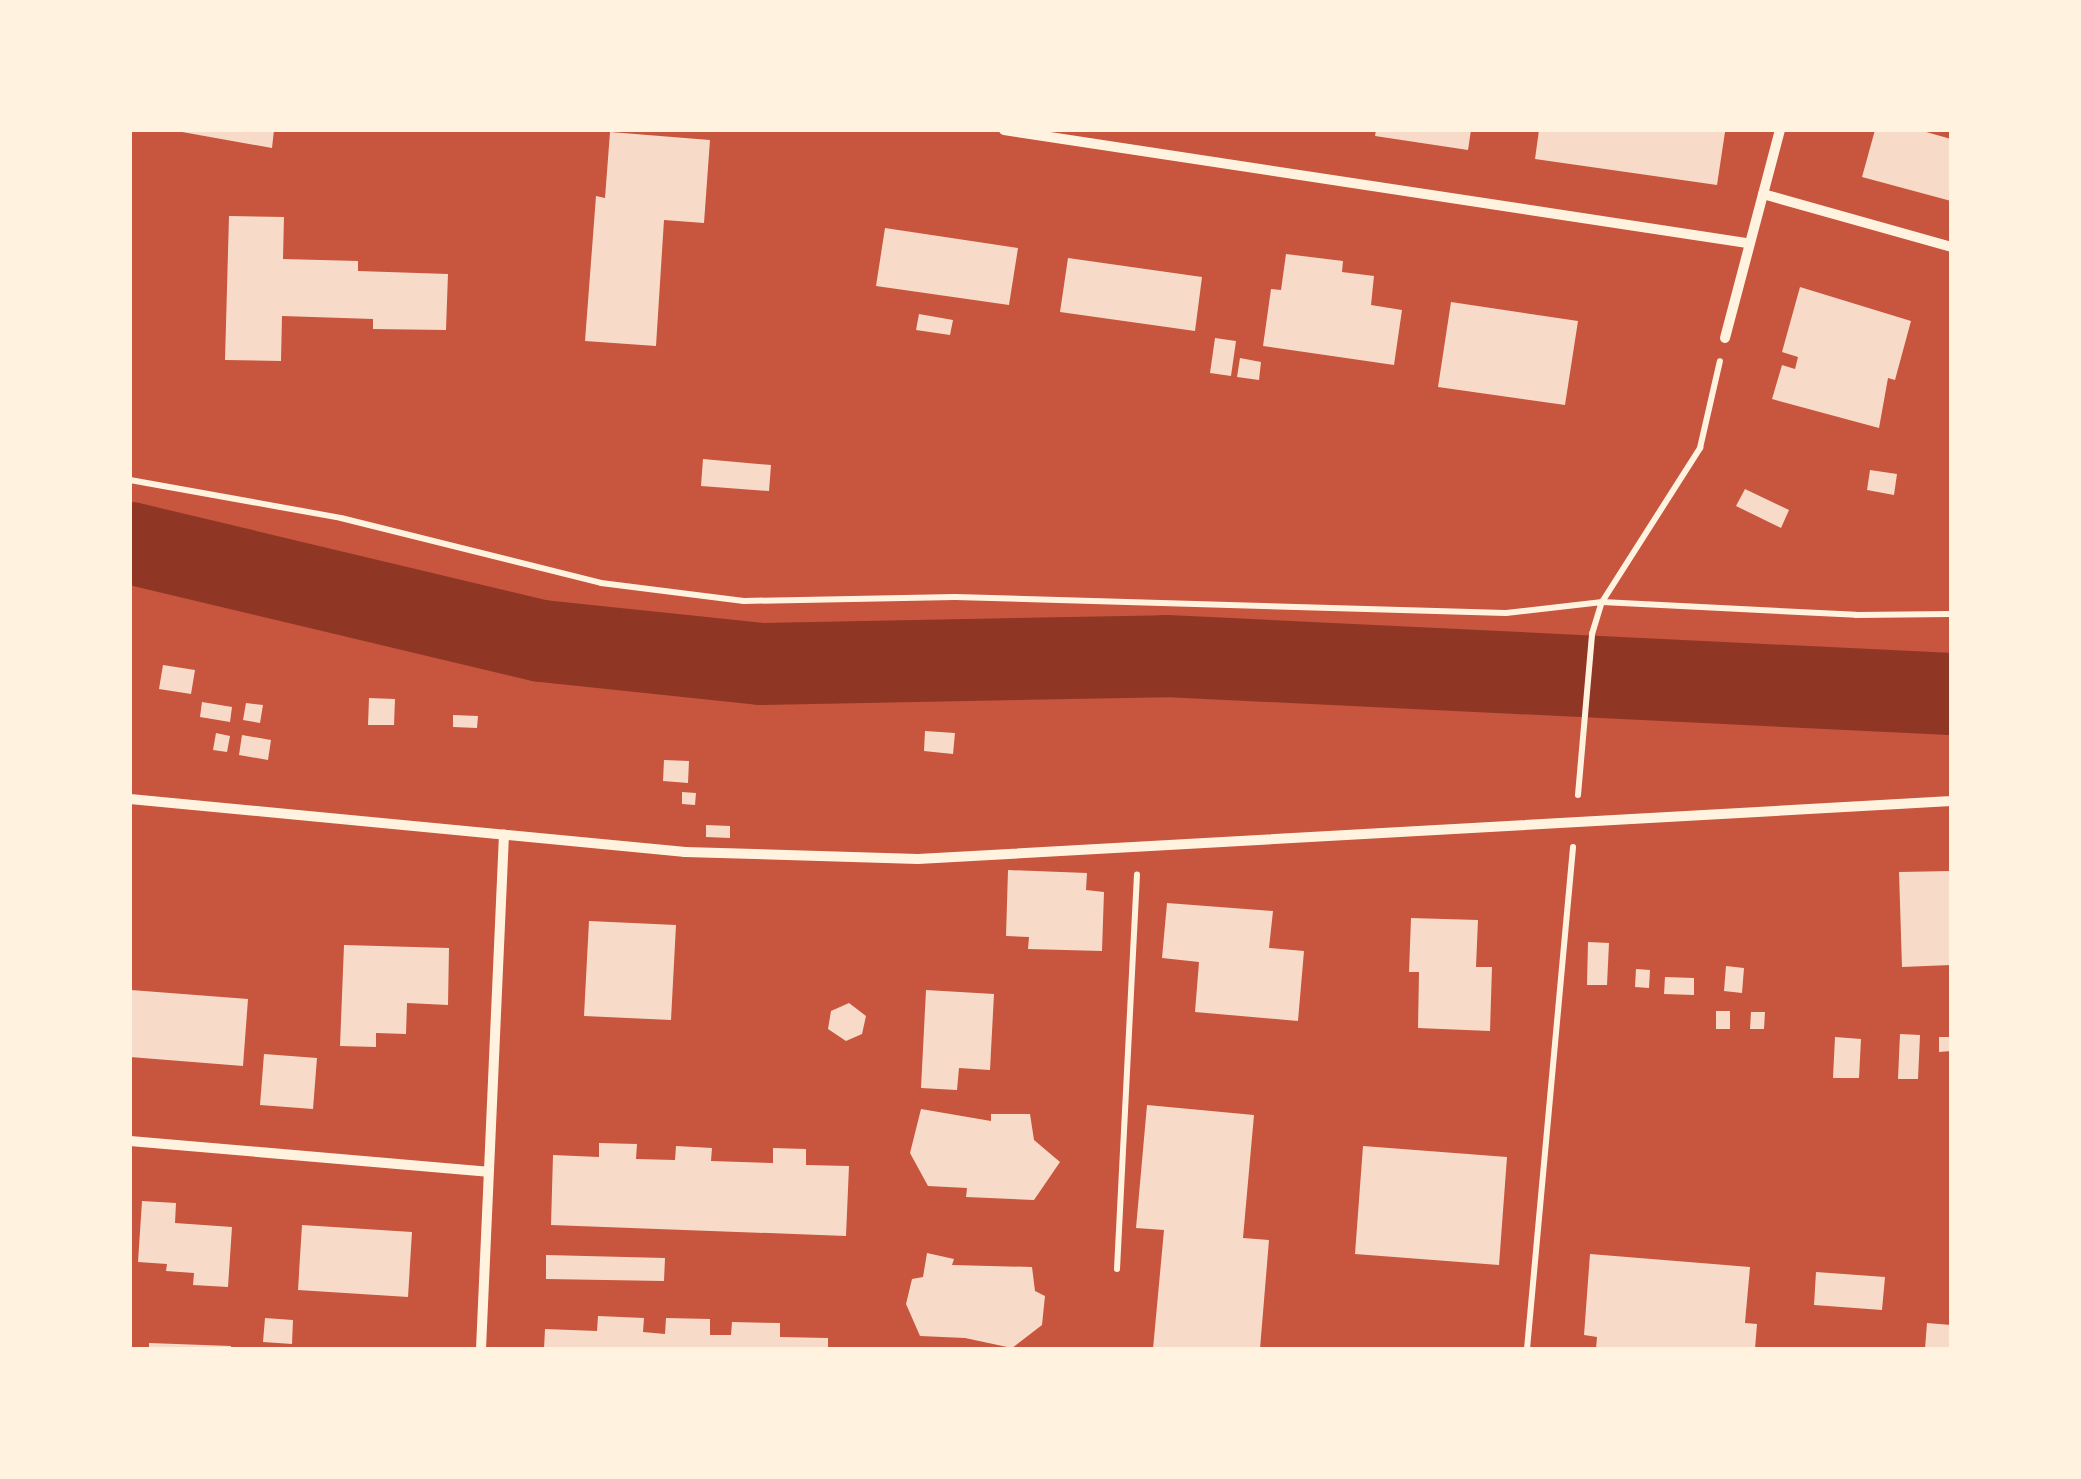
<!DOCTYPE html>
<html>
<head>
<meta charset="utf-8">
<style>
	body { margin:0 }
	#map { position:relative; width:2081px; height:1479px; overflow:hidden; background:#c8553d; font-family:"PT Sans Narrow",sans-serif }
	div>[style] { position:absolute }
	[style*='--x'] { left:calc(var(--x)*1px); top:calc(var(--y)*1px); width:calc(var(--w)*1px); rotate:calc(var(--a)*1deg) }
	.river>* { height:82px; margin:-41px; padding:0 41px; transform-origin:41px; border-radius:41px; background:#8f3625 }
	.building>* { inset:0; background:#f7dbc8 }
	.path>* { height:6px; margin:-3px; padding:0 3px; transform-origin:3px; border-radius:3px; background:#fff3e0 }
	.minor>* { height:10px; margin:-5px; padding:0 5px; transform-origin:5px; border-radius:5px; background:#fff3e0 }
	span { translate:-50% -50%; white-space:nowrap; text-align:center; line-height:1.15; -webkit-text-stroke:9px #fff3e0; paint-order:stroke }
	.frame { position:absolute; inset:0; border:132px solid #fff3e0; pointer-events:none }
</style>
</head>
<body>
<div id="map">
	<div class="river">
		<div style="--x:130;--y:543;--w:423;--a:13.4"></div>
		<div style="--x:542;--y:641;--w:220;--a:6"></div>
		<div style="--x:761;--y:664;--w:405;--a:-1.1"></div>
		<div style="--x:1166;--y:656;--w:786;--a:2.77"></div>
	</div>
	<div class="building">
		<div style="clip-path:polygon(171px 130px,274px 130px,272px 148px)"></div>
		<div style="clip-path:polygon(1376px 130px,1471px 130px,1468px 150px,1375px 136px)"></div>
		<div style="clip-path:polygon(1539px 130px,1725px 132px,1717px 185px,1535px 159px)"></div>
		<div style="clip-path:polygon(1875px 130px,1919px 130px,1951px 139px,1951px 201px,1862px 177px)"></div>
		<div style="clip-path:polygon(610px 132px,710px 140px,704px 223px,664px 220px,656px 346px,585px 341px,596px 196px,605px 198px)"></div>
		<div style="clip-path:polygon(229px 216px,284px 217px,283px 259px,358px 261px,358px 271px,448px 274px,446px 330px,373px 329px,373px 319px,282px 316px,281px 361px,225px 360px)"></div>
		<div style="clip-path:polygon(885px 228px,1018px 248px,1009px 305px,876px 286px)"></div>
		<div style="clip-path:polygon(1286px 254px,1343px 261px,1342px 272px,1374px 276px,1371px 305px,1402px 310px,1394px 365px,1263px 346px,1271px 289px,1281px 290px)"></div>
		<div style="clip-path:polygon(1068px 258px,1202px 277px,1195px 331px,1060px 312px)"></div>
		<div style="clip-path:polygon(1800px 287px,1911px 321px,1895px 380px,1888px 378px,1879px 428px,1772px 399px,1782px 365px,1795px 369px,1798px 357px,1782px 352px)"></div>
		<div style="clip-path:polygon(1451px 302px,1578px 321px,1565px 405px,1438px 387px)"></div>
		<div style="clip-path:polygon(919px 314px,953px 320px,950px 335px,916px 330px)"></div>
		<div style="clip-path:polygon(1215px 338px,1236px 341px,1231px 376px,1210px 373px)"></div>
		<div style="clip-path:polygon(1240px 358px,1261px 362px,1259px 380px,1237px 377px)"></div>
		<div style="clip-path:polygon(703px 459px,771px 465px,769px 491px,701px 486px)"></div>
		<div style="clip-path:polygon(1870px 470px,1897px 474px,1894px 495px,1867px 490px)"></div>
		<div style="clip-path:polygon(1745px 489px,1789px 510px,1781px 528px,1736px 506px)"></div>
		<div style="clip-path:polygon(163px 665px,195px 670px,191px 694px,159px 689px)"></div>
		<div style="clip-path:polygon(369px 698px,395px 699px,394px 725px,368px 725px)"></div>
		<div style="clip-path:polygon(202px 702px,232px 707px,230px 722px,200px 717px)"></div>
		<div style="clip-path:polygon(246px 703px,263px 705px,260px 723px,243px 720px)"></div>
		<div style="clip-path:polygon(453px 715px,478px 716px,477px 728px,453px 727px)"></div>
		<div style="clip-path:polygon(925px 731px,955px 733px,953px 754px,924px 751px)"></div>
		<div style="clip-path:polygon(216px 733px,230px 736px,227px 752px,213px 750px)"></div>
		<div style="clip-path:polygon(242px 735px,271px 740px,268px 760px,239px 755px)"></div>
		<div style="clip-path:polygon(664px 760px,689px 761px,688px 783px,663px 781px)"></div>
		<div style="clip-path:polygon(682px 792px,696px 793px,695px 805px,682px 804px)"></div>
		<div style="clip-path:polygon(706px 825px,730px 826px,730px 838px,706px 837px)"></div>
		<div style="clip-path:polygon(1008px 870px,1087px 873px,1086px 890px,1104px 892px,1102px 951px,1028px 949px,1029px 937px,1006px 936px)"></div>
		<div style="clip-path:polygon(1951px 871px,1951px 965px,1902px 967px,1899px 872px)"></div>
		<div style="clip-path:polygon(1167px 903px,1273px 911px,1269px 948px,1304px 951px,1298px 1021px,1195px 1012px,1199px 962px,1162px 958px)"></div>
		<div style="clip-path:polygon(1411px 918px,1478px 920px,1476px 967px,1492px 967px,1490px 1031px,1418px 1028px,1419px 972px,1409px 972px)"></div>
		<div style="clip-path:polygon(589px 921px,676px 925px,671px 1020px,584px 1016px)"></div>
		<div style="clip-path:polygon(1588px 942px,1609px 943px,1607px 985px,1587px 985px)"></div>
		<div style="clip-path:polygon(344px 945px,449px 948px,448px 1005px,407px 1003px,406px 1034px,376px 1033px,376px 1047px,340px 1046px)"></div>
		<div style="clip-path:polygon(1726px 966px,1744px 968px,1742px 993px,1724px 991px)"></div>
		<div style="clip-path:polygon(1636px 969px,1650px 970px,1649px 988px,1635px 987px)"></div>
		<div style="clip-path:polygon(1665px 977px,1694px 978px,1694px 995px,1664px 994px)"></div>
		<div style="clip-path:polygon(131px 990px,248px 999px,243px 1066px,130px 1057px)"></div>
		<div style="clip-path:polygon(926px 990px,994px 994px,990px 1070px,959px 1068px,957px 1090px,921px 1088px)"></div>
		<div style="clip-path:polygon(849px 1003px,866px 1016px,862px 1034px,846px 1041px,828px 1029px,831px 1011px)"></div>
		<div style="clip-path:polygon(1716px 1011px,1730px 1011px,1730px 1029px,1716px 1029px)"></div>
		<div style="clip-path:polygon(1751px 1012px,1765px 1012px,1764px 1029px,1750px 1029px)"></div>
		<div style="clip-path:polygon(1900px 1034px,1920px 1035px,1918px 1079px,1898px 1079px)"></div>
		<div style="clip-path:polygon(1835px 1037px,1861px 1039px,1859px 1078px,1833px 1078px)"></div>
		<div style="clip-path:polygon(1939px 1037px,1951px 1037px,1951px 1051px,1939px 1052px)"></div>
		<div style="clip-path:polygon(264px 1054px,317px 1058px,313px 1109px,260px 1105px)"></div>
		<div style="clip-path:polygon(1147px 1105px,1254px 1115px,1243px 1238px,1269px 1240px,1260px 1349px,1153px 1349px,1164px 1230px,1136px 1228px)"></div>
		<div style="clip-path:polygon(921px 1109px,991px 1121px,991px 1114px,1030px 1114px,1034px 1140px,1060px 1162px,1034px 1200px,966px 1197px,967px 1188px,928px 1186px,910px 1153px)"></div>
		<div style="clip-path:polygon(599px 1143px,637px 1144px,636px 1159px,675px 1160px,676px 1146px,712px 1148px,711px 1161px,773px 1163px,773px 1148px,806px 1149px,806px 1165px,849px 1166px,846px 1236px,551px 1225px,553px 1155px,599px 1157px)"></div>
		<div style="clip-path:polygon(1363px 1146px,1507px 1157px,1499px 1265px,1355px 1254px)"></div>
		<div style="clip-path:polygon(142px 1201px,176px 1203px,175px 1223px,232px 1227px,228px 1287px,193px 1285px,194px 1273px,166px 1271px,167px 1264px,138px 1262px)"></div>
		<div style="clip-path:polygon(302px 1225px,412px 1232px,408px 1297px,298px 1290px)"></div>
		<div style="clip-path:polygon(927px 1253px,954px 1259px,952px 1265px,1032px 1267px,1035px 1291px,1045px 1296px,1042px 1325px,1012px 1348px,965px 1338px,920px 1336px,906px 1304px,912px 1279px,923px 1277px)"></div>
		<div style="clip-path:polygon(1590px 1254px,1750px 1267px,1745px 1323px,1757px 1324px,1755px 1349px,1596px 1349px,1597px 1337px,1584px 1335px)"></div>
		<div style="clip-path:polygon(546px 1255px,665px 1258px,664px 1281px,546px 1279px)"></div>
		<div style="clip-path:polygon(1816px 1272px,1885px 1277px,1882px 1310px,1814px 1305px)"></div>
		<div style="clip-path:polygon(598px 1316px,644px 1318px,643px 1332px,665px 1334px,666px 1318px,710px 1319px,710px 1335px,731px 1335px,732px 1322px,780px 1323px,780px 1337px,828px 1338px,828px 1349px,544px 1349px,545px 1329px,597px 1331px)"></div>
		<div style="clip-path:polygon(265px 1318px,293px 1320px,292px 1344px,263px 1342px)"></div>
		<div style="clip-path:polygon(1927px 1323px,1951px 1325px,1951px 1349px,1925px 1349px)"></div>
		<div style="clip-path:polygon(149px 1343px,231px 1346px,231px 1349px,149px 1349px)"></div>
	</div>
	<div class="path">
		<div style="--x:130;--y:480;--w:214;--a:10.2"></div>
		<div style="--x:341;--y:518;--w:268;--a:14"></div>
		<div style="--x:601;--y:583;--w:144;--a:7.2"></div>
		<div style="--x:744;--y:601;--w:211;--a:-1.1"></div>
		<div style="--x:955;--y:597;--w:551;--a:1.66"></div>
		<div style="--x:1506;--y:613;--w:97;--a:-6.5"></div>
		<div style="--x:1602;--y:602;--w:254;--a:2.9"></div>
		<div style="--x:1856;--y:615;--w:95;--a:-0.6"></div>
		<div style="--x:1578;--y:795;--w:162;--a:-85"></div>
		<div style="--x:1592;--y:634;--w:34;--a:-73"></div>
		<div style="--x:1602;--y:602;--w:183;--a:-57.5"></div>
		<div style="--x:1700;--y:448;--w:89;--a:-77.1"></div>
		<div style="--x:1117;--y:1269;--w:395;--a:-87.1"></div>
		<div style="--x:1527;--y:1349;--w:504;--a:-84.76"></div>
	</div>
	<div class="minor">
		<div style="--x:1004;--y:130;--w:752;--a:8.65"></div>
		<div style="--x:1763;--y:194;--w:195;--a:15.7"></div>
		<div style="--x:1725;--y:338;--w:215;--a:-75.2"></div>
		<div style="--x:130;--y:799;--w:558;--a:5.45"></div>
		<div style="--x:685;--y:852;--w:233;--a:1.7"></div>
		<div style="--x:918;--y:859;--w:1035;--a:-3.21"></div>
		<div style="--x:130;--y:1141;--w:359;--a:4.9"></div>
		<div style="--x:481;--y:1349;--w:515;--a:-87.44"></div>
	</div>
	<div class="frame"></div>
</div>
</body>
</html>
